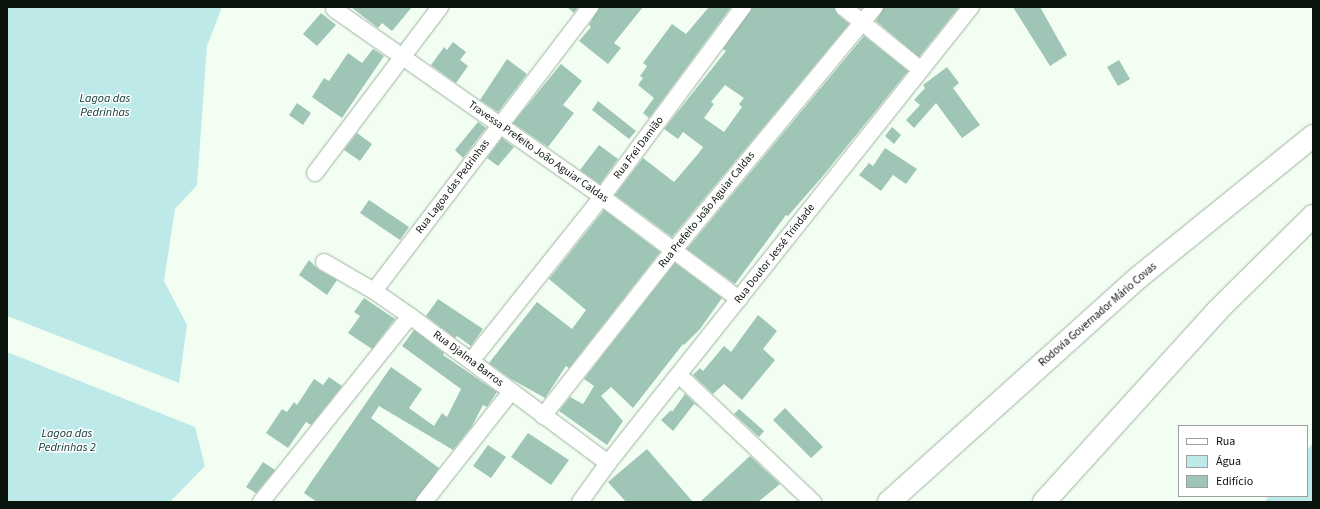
<!DOCTYPE html>
<html>
<head>
<meta charset="utf-8">
<style>
	body { margin:0 }
	#map { position:relative; width:1320px; height:509px; overflow:hidden; background:#f3fef3; font-family:"Source Sans 3",sans-serif }
	div>[style] { position:absolute }
	[style*='--x'] { left:calc(var(--x)*1px); top:calc(var(--y)*1px); width:calc(var(--w)*1px); rotate:calc(var(--a)*1deg) }
	.water>* { inset:0; background:#bde9e9 }
	.building>* { inset:0; background:#9fc5b7 }
	.roads { filter:drop-shadow(0 0 1px #9ab49b) drop-shadow(0 0 1px #9ab49b) }
	.street>* { height:16px; margin:-8px; padding:0 8px; transform-origin:8px; border-radius:8px; background:#fff }
	.highway>* { height:22px; margin:-11px; padding:0 11px; transform-origin:11px; border-radius:11px; background:#fff }
	span { translate:-50% -50%; white-space:nowrap; text-align:center; line-height:1.15; -webkit-text-stroke:3px #fff; paint-order:stroke }
	.street-label { font-size:11px; color:#0b140c }
	.water-label { font-size:12px; color:#093435; font-style:italic }
	.frame { position:absolute; inset:0; border:8px solid #0b140c; pointer-events:none }
	.legend { position:absolute; left:1178px; top:425px; width:130px; height:72px; box-sizing:border-box; background:#fff; border:1px solid #9da19e; margin:0; padding:5px 7px; list-style:none; font-size:12px; color:#0b140c }
	.legend li { display:flex; align-items:center; gap:8px; height:20px }
	.legend b { width:20px; border:1px solid #9da19e }
</style>
</head>
<body>
<div id="map">
	<div class="water">
		<div style="clip-path:polygon(7px 7px,222px 7px,207px 46px,197px 185px,175px 209px,164px 281px,187px 325px,179px 383px,7px 316px)"></div>
		<div style="clip-path:polygon(7px 352px,195px 427px,205px 466px,170px 502px,7px 502px)"></div>
		<div style="clip-path:polygon(1313px 443px,1313px 502px,1264px 502px,1269px 496px,1307px 496px,1307px 450px)"></div>
	</div>
	<div class="building">
		<div style="clip-path:polygon(351px 7px,412px 7px,392px 31px,382px 23px,378px 28px)"></div>
		<div style="clip-path:polygon(567px 7px,578px 7px,574px 13px)"></div>
		<div style="clip-path:polygon(599px 7px,643px 7px,614px 43px,621px 48px,608px 64px,579px 41px,591px 27px,589px 25px)"></div>
		<div style="clip-path:polygon(709px 7px,731px 7px,649px 118px,643px 113px,654px 98px,638px 85px,643px 78px,640px 76px,647px 66px,643px 63px,672px 24px,686px 34px)"></div>
		<div style="clip-path:polygon(evenodd,752px 7px,834px 7px,837px 14px,849px 24px,672px 237px,615px 195px,643px 158px,674px 182px,698px 154px,703px 147px,683px 132px,678px 139px,664px 129px,726px 51px,723px 49px,752px 7px,725px 85px,744px 98px,739px 104px,742px 107px,724px 132px,704px 118px,714px 104px,711px 102px,725px 85px)"></div>
		<div style="clip-path:polygon(884px 7px,959px 7px,919px 57px,876px 21px)"></div>
		<div style="clip-path:polygon(1013px 7px,1040px 7px,1067px 55px,1050px 66px)"></div>
		<div style="clip-path:polygon(321px 13px,336px 25px,317px 46px,303px 34px)"></div>
		<div style="clip-path:polygon(864px 36px,908px 71px,822px 177px,788px 216px,786px 215px,735px 284px,687px 249px)"></div>
		<div style="clip-path:polygon(453px 42px,466px 52px,460px 60px,468px 66px,456px 83px,431px 65px,444px 47px,447px 50px)"></div>
		<div style="clip-path:polygon(373px 49px,384px 56px,342px 118px,312px 97px,324px 78px,329px 81px,348px 53px,362px 63px)"></div>
		<div style="clip-path:polygon(507px 59px,527px 74px,498px 112px,480px 100px)"></div>
		<div style="clip-path:polygon(1119px 60px,1130px 79px,1118px 86px,1107px 67px)"></div>
		<div style="clip-path:polygon(561px 64px,582px 81px,563px 105px,574px 113px,548px 147px,513px 123px)"></div>
		<div style="clip-path:polygon(947px 67px,959px 83px,953px 88px,980px 125px,962px 138px,936px 103px,914px 128px,906px 120px,920px 105px,914px 100px,925px 88px,923px 85px)"></div>
		<div style="clip-path:polygon(598px 101px,636px 131px,629px 139px,592px 110px)"></div>
		<div style="clip-path:polygon(297px 103px,311px 113px,303px 125px,289px 115px)"></div>
		<div style="clip-path:polygon(478px 122px,486px 128px,463px 158px,455px 150px)"></div>
		<div style="clip-path:polygon(892px 127px,901px 135px,894px 144px,885px 136px)"></div>
		<div style="clip-path:polygon(357px 133px,372px 144px,360px 161px,344px 150px)"></div>
		<div style="clip-path:polygon(502px 138px,514px 147px,498px 166px,487px 158px)"></div>
		<div style="clip-path:polygon(599px 145px,618px 159px,600px 184px,580px 170px)"></div>
		<div style="clip-path:polygon(885px 148px,917px 169px,906px 184px,893px 175px,881px 191px,859px 175px,869px 163px,873px 166px)"></div>
		<div style="clip-path:polygon(369px 200px,409px 227px,400px 240px,360px 213px)"></div>
		<div style="clip-path:polygon(604px 210px,660px 252px,569px 368px,566px 366px,545px 398px,511px 379px,489px 363px,537px 302px,572px 329px,586px 310px,549px 279px)"></div>
		<div style="clip-path:polygon(309px 260px,319px 270px,337px 280px,327px 295px,299px 275px)"></div>
		<div style="clip-path:polygon(675px 263px,722px 298px,700px 329px,684px 345px,683px 344px,633px 408px,611px 387px,601px 396px,623px 421px,607px 445px,559px 411px,570px 397px,583px 404px,594px 386px,584px 379px)"></div>
		<div style="clip-path:polygon(364px 298px,395px 319px,372px 349px,348px 333px,360px 316px,354px 312px)"></div>
		<div style="clip-path:polygon(438px 299px,483px 329px,471px 346px,457px 336px,455px 338px,426px 316px)"></div>
		<div style="clip-path:polygon(758px 315px,777px 331px,763px 349px,775px 360px,742px 400px,724px 384px,713px 394px,693px 375px,700px 368px,703px 371px,724px 346px,731px 352px)"></div>
		<div style="clip-path:polygon(414px 330px,444px 353px,443px 355px,497px 392px,487px 407px,483px 405px,472px 426px,453px 450px,379px 406px,371px 418px,439px 468px,415px 502px,317px 502px,304px 493px,309px 485px,391px 367px,422px 389px,409px 408px,434px 426px,442px 413px,447px 417px,461px 389px,402px 346px)"></div>
		<div style="clip-path:polygon(329px 377px,342px 386px,311px 425px,306px 422px,288px 448px,266px 433px,282px 409px,287px 412px,294px 402px,297px 405px,314px 379px,323px 385px)"></div>
		<div style="clip-path:polygon(685px 394px,700px 408px,694px 404px,673px 431px,661px 420px,671px 410px,672px 412px)"></div>
		<div style="clip-path:polygon(785px 408px,823px 447px,811px 458px,773px 420px)"></div>
		<div style="clip-path:polygon(739px 409px,764px 431px,759px 437px,734px 414px)"></div>
		<div style="clip-path:polygon(528px 433px,569px 460px,551px 485px,511px 457px)"></div>
		<div style="clip-path:polygon(488px 445px,506px 457px,491px 478px,473px 466px)"></div>
		<div style="clip-path:polygon(647px 449px,693px 502px,626px 502px,608px 482px)"></div>
		<div style="clip-path:polygon(750px 456px,780px 484px,758px 502px,700px 502px)"></div>
		<div style="clip-path:polygon(263px 462px,275px 470px,256px 493px,246px 487px)"></div>
	</div>
	<div class="roads">
		<div class="street">
			<div style="--x:843;--y:7;--w:100;--a:38.9"></div>
			<div style="--x:334;--y:9;--w:327;--a:35"></div>
			<div style="--x:602;--y:197;--w:171;--a:36.7"></div>
			<div style="--x:315;--y:173;--w:208;--a:-53"></div>
			<div style="--x:324;--y:262;--w:58;--a:30.1"></div>
			<div style="--x:374;--y:291;--w:44;--a:34.8"></div>
			<div style="--x:410;--y:316;--w:247;--a:36.6"></div>
			<div style="--x:374;--y:291;--w:357;--a:-52.7"></div>
			<div style="--x:471;--y:361;--w:210;--a:-51.4"></div>
			<div style="--x:602;--y:197;--w:237;--a:-53.4"></div>
			<div style="--x:679;--y:375;--w:185;--a:43.5"></div>
			<div style="--x:543;--y:416;--w:210;--a:-51.8"></div>
			<div style="--x:673;--y:251;--w:317;--a:-50.4"></div>
			<div style="--x:261;--y:502;--w:238;--a:-51.3"></div>
			<div style="--x:424;--y:502;--w:140;--a:-51.7"></div>
			<div style="--x:580;--y:502;--w:48;--a:-54.3"></div>
			<div style="--x:608;--y:463;--w:583;--a:-51.48"></div>
		</div>
		<div class="highway">
			<div style="--x:889;--y:502;--w:336;--a:-42"></div>
			<div style="--x:1139;--y:277;--w:224;--a:-39"></div>
			<div style="--x:1044;--y:502;--w:258;--a:-47.8"></div>
			<div style="--x:1217;--y:311;--w:135;--a:-44.7"></div>
		</div>
	</div>
	<div class="street-label">
		<span style="left:639px;top:148px;rotate:-53deg">Rua Frei Damião</span>
		<span style="left:538px;top:152px;rotate:35deg">Travessa Prefeito João Aguiar Caldas</span>
		<span style="left:453px;top:187px;rotate:-53deg">Rua Lagoa das Pedrinhas</span>
		<span style="left:707px;top:210px;rotate:-51deg">Rua Prefeito João Aguiar Caldas</span>
		<span style="left:775px;top:254px;rotate:-52deg">Rua Doutor Jessé Trindade</span>
		<span style="left:1098px;top:315px;rotate:-41deg">Rodovia Governador Mário Covas</span>
		<span style="left:468px;top:359px;rotate:37deg">Rua Djalma Barros</span>
	</div>
	<div class="water-label">
		<span style="left:105px;top:106px">Lagoa das<br>Pedrinhas</span>
		<span style="left:67px;top:441px">Lagoa das<br>Pedrinhas 2</span>
	</div>
	<div class="frame"></div>
	<ul class="legend">
	<li><b style="height:5px;background:#fff"></b>Rua</li>
	<li><b style="height:11px;background:#bde9e9"></b>Água</li>
	<li><b style="height:11px;background:#9fc5b7"></b>Edifício</li>
	</ul>
</div>
</body>
</html>
